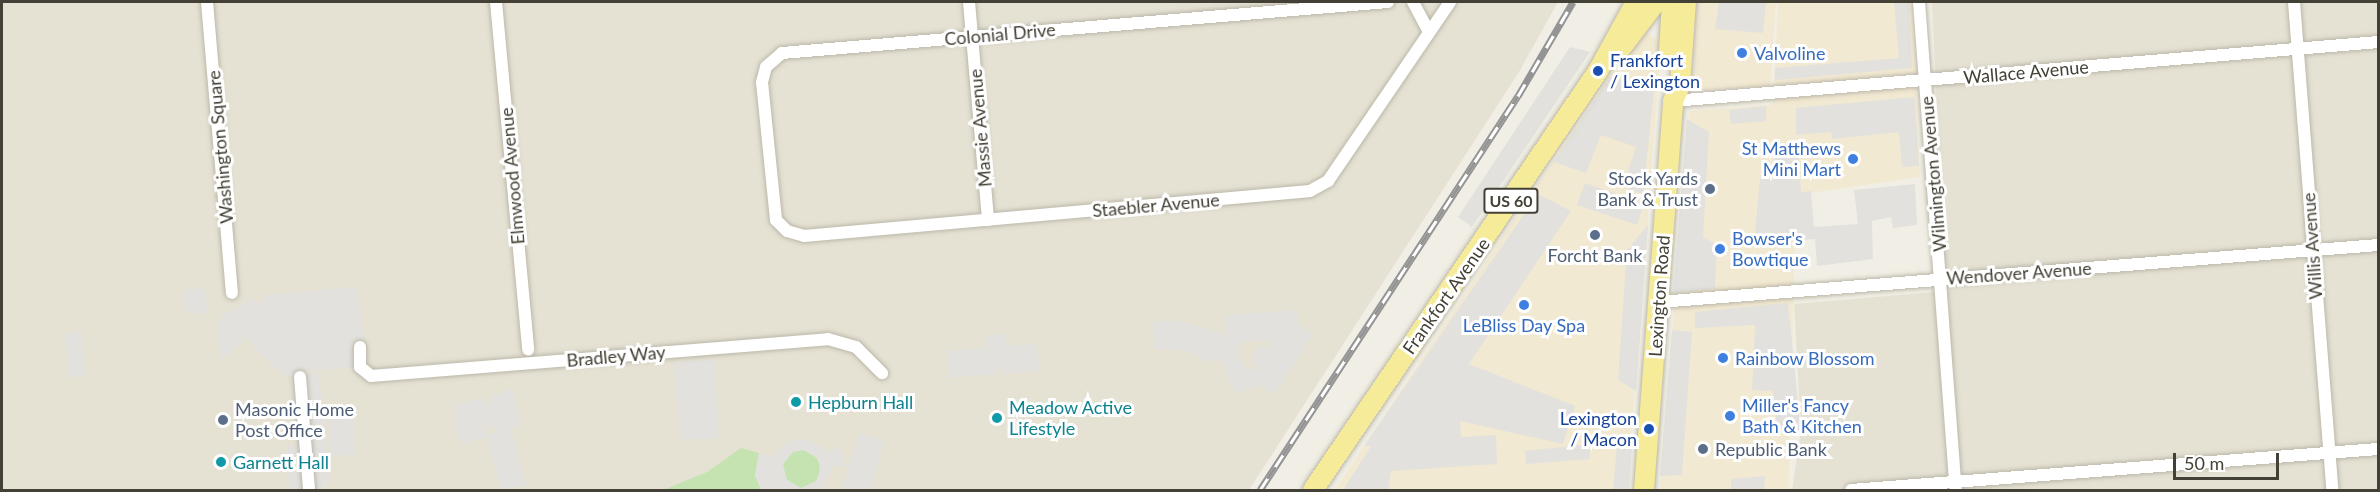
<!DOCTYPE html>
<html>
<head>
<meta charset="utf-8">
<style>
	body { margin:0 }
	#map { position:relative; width:2380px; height:492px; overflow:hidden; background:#f1efe5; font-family:Lato,sans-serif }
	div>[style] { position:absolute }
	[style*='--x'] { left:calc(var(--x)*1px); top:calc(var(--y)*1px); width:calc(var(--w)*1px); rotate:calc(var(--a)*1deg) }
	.residential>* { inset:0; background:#e5e2d4 }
	.commercial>* { inset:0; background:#f2e9d2 }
	.green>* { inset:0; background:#c4e3b1 }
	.round { border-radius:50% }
	.parking>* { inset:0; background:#e2e1dd }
	.roads { filter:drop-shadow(0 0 2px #bcb8a9) drop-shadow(0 0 2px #bcb8a9) }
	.minor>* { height:12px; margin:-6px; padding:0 6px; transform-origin:6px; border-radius:6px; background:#fff }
	.primary>* { height:20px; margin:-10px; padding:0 10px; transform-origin:10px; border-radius:10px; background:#f6eb99 }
	.rail>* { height:7px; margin-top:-3.5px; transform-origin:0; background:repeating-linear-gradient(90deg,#fff 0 14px,#949494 0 28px); box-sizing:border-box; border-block:2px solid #949494 }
	.dots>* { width:16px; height:16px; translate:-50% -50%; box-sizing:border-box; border:3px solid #fff; border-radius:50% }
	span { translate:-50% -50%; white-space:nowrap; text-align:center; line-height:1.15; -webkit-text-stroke:6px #fff; paint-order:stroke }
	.shield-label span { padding:2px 4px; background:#fff; border:2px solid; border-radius:4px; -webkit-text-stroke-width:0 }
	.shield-label { font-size:16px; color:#434035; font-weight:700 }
	.street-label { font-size:18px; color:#434035 }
	.shop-label { font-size:18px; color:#366cbe }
	.left { translate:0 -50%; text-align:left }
	.right { translate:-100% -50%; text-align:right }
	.transit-label { font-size:18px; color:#164399 }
	.service-label { font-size:18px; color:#4e5e75 }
	.culture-label { font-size:18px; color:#0d838f }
	.frame { position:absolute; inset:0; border:3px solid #434035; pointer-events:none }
	.scale { position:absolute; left:2173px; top:453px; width:106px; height:27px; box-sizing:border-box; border:3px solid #434035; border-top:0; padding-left:8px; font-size:18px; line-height:21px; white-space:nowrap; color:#434035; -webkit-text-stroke:4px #fff; paint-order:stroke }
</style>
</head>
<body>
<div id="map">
	<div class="residential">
		<div style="clip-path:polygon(2px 2px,1558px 2px,1519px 72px,1249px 490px,2px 490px)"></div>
		<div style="clip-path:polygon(1932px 2px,2378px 2px,2378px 490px,1792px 490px,1801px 430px,1794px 304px,1946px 291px)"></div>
	</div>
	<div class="commercial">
		<div style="clip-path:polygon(1697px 2px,1776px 2px,1770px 86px,1692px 91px)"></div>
		<div style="clip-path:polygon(1778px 2px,1912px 2px,1920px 177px,1796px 195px,1789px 490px,1660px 490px,1690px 111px,1773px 105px)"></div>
		<div style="clip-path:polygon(1642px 34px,1649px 34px,1661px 42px,1627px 490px,1335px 490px,1622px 57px)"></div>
	</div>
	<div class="green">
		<div style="clip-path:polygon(741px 448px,759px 453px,755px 475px,761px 490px,663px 490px,707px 472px)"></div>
		<div class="round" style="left:782px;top:450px;width:38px;height:38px"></div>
	</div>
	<div class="parking">
		<div style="clip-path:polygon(1719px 2px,1766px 2px,1763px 33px,1715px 29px)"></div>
		<div style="clip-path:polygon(1894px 2px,1909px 2px,1912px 68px,1775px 80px,1775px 68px,1899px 58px)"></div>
		<div style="clip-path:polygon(1570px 47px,1590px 52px,1472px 227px,1458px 217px)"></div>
		<div style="clip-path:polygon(1610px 77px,1654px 91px,1643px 194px,1623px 187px,1636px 147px,1601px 135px,1586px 173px,1554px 162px)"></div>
		<div style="clip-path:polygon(1914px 97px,1919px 166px,1902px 167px,1899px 132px,1832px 139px,1831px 132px,1796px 135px,1796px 108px)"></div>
		<div style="clip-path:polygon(1766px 106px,1766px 121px,1731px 124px,1729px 110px)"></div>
		<div style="clip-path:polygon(1687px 119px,1709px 132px,1703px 237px,1717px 245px,1715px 289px,1673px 293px)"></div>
		<div style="clip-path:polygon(1798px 148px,1801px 192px,1811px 191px,1814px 227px,1858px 224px,1854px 190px,1915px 184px,1917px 225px,1893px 228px,1891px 217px,1872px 221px,1873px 259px,1817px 266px,1815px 239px,1754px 244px,1760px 178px,1773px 174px,1775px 149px)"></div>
		<div style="clip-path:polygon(1585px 183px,1644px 203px,1637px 225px,1577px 205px)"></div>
		<div style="clip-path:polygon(1538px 194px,1571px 211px,1469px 364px,1575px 406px,1563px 444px,1460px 421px,1461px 437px,1496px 435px,1497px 464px,1391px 471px,1388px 490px,1343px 490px,1371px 446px,1364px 446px)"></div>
		<div style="clip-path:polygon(1648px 225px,1636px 391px,1618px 380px,1627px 250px)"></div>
		<div style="clip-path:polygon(357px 287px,368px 366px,307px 371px,307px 375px,319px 374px,330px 484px,309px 490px,290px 490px,286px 446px,298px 444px,294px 377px,281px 374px,241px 334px,241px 343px,221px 360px,217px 327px,222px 315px,255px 298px,263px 306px,264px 295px)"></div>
		<div style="clip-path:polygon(205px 288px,208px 313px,185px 313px,183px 290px)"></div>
		<div style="clip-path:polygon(1788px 303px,1801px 430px,1777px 429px,1773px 391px,1752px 390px,1755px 325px,1695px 328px,1695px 312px)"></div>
		<div style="clip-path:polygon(evenodd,1296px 310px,1298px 324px,1313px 334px,1275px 393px,1261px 386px,1235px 392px,1223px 365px,1215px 358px,1209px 363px,1186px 350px,1155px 349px,1153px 322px,1181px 321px,1225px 335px,1226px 315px,1296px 310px,1266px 340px,1271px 343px,1270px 349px,1260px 345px,1251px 359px,1258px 368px,1247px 370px,1238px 357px,1237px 347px,1243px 342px,1266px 340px)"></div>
		<div style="clip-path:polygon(1672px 330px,1692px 332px,1682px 475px,1660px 476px)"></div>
		<div style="clip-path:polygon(81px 331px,85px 376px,69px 378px,65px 333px)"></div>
		<div style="clip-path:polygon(1004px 333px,1007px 346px,1037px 344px,1040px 371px,1002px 374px,998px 362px,995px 374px,949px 378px,948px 351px,985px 348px,986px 335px)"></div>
		<div style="clip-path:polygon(715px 359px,718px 438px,680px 440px,674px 363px)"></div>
		<div style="clip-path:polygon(512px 389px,521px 423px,511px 429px,526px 485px,501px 490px,486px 435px,496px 432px,496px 428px,487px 425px,485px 437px,462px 444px,456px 433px,454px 405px,483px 398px,488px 408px,489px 397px)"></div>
		<div style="clip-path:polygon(353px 412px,355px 455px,331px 456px,328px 415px)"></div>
		<div style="clip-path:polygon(859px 433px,884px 441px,870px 490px,842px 490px)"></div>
		<div style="clip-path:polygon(evenodd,797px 439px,812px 441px,827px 453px,839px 446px,846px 466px,832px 467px,821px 490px,761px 490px,755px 475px,759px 453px,773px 457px,785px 444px,797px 439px,804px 450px,818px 459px,820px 470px,816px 481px,801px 488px,787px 480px,783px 464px,793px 452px,804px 450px)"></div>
		<div style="clip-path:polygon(1590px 444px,1590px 459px,1526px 464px,1525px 451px)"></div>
		<div style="clip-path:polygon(1617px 445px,1632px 447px,1629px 490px,1613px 490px)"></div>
		<div style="clip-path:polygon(1765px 476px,1764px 490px,1731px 490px,1731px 479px)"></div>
	</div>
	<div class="roads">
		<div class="minor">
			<div style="--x:207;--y:2;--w:292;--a:85.1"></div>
			<div style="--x:496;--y:2;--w:349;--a:84.7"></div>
			<div style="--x:969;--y:2;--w:219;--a:85"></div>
			<div style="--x:1388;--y:2;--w:608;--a:175.19"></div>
			<div style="--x:782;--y:53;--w:21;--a:139"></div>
			<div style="--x:766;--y:67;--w:16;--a:105"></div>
			<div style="--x:762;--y:82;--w:139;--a:84.2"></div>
			<div style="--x:776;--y:220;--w:16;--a:45"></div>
			<div style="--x:787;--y:231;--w:18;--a:16"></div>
			<div style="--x:804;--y:236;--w:508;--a:-5.08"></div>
			<div style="--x:1310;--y:191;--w:21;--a:-29"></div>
			<div style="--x:1328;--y:181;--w:217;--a:-55.7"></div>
			<div style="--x:1413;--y:2;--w:34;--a:62"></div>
			<div style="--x:1919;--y:2;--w:489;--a:85.7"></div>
			<div style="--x:2294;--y:2;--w:489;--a:85.5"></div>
			<div style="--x:1673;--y:101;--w:707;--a:-4.78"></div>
			<div style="--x:1659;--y:302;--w:721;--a:-4.53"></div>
			<div style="--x:360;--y:347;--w:20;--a:90"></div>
			<div style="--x:360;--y:367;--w:14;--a:39"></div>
			<div style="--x:371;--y:376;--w:458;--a:-4.6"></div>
			<div style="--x:828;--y:339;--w:29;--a:16"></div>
			<div style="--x:856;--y:347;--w:37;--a:45"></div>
			<div style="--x:300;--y:377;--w:113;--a:85.4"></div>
			<div style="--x:1851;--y:490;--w:529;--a:-4.45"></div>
		</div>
		<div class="primary">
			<div style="--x:1621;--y:48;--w:58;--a:-52.7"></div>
			<div style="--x:1669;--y:52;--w:50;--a:-86.6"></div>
			<div style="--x:1313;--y:490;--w:507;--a:-55.78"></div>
			<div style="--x:1598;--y:71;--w:79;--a:-61.2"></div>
			<div style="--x:1644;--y:490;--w:390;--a:-85.7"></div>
			<div style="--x:1673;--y:101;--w:17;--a:-66"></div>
			<div style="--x:1680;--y:85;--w:83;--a:-85.9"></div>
		</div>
	</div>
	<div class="rail">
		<div style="--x:1260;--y:490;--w:471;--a:-56.8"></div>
		<div style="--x:1518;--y:96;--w:109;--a:-59.7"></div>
	</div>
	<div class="dots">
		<div style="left:1742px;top:53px;background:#3f7fe0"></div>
		<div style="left:1598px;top:71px;background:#1a4fb4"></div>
		<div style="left:1853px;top:159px;background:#3f7fe0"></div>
		<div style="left:1710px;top:189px;background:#5c6f8a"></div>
		<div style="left:1595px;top:235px;background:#5c6f8a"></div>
		<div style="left:1720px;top:249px;background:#3f7fe0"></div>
		<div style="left:1524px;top:305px;background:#3f7fe0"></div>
		<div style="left:1723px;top:358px;background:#3f7fe0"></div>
		<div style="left:796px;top:402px;background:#0f9aa8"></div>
		<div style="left:1730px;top:416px;background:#3f7fe0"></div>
		<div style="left:997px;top:418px;background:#0f9aa8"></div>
		<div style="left:223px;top:420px;background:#5c6f8a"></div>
		<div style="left:1649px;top:429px;background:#1a4fb4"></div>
		<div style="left:1703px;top:449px;background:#5c6f8a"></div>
		<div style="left:221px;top:462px;background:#0f9aa8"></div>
	</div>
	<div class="shield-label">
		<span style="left:1511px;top:201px">US 60</span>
	</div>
	<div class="street-label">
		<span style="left:1000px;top:34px;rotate:-5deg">Colonial Drive</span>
		<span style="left:2026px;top:72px;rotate:-5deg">Wallace Avenue</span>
		<span style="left:980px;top:128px;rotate:-95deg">Massie Avenue</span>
		<span style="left:220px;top:147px;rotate:-95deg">Washington Square</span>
		<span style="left:1933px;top:174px;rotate:-95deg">Wilmington Avenue</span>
		<span style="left:512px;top:176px;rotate:-95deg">Elmwood Avenue</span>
		<span style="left:1156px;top:205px;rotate:-5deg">Staebler Avenue</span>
		<span style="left:2312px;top:246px;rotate:-94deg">Willis Avenue</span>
		<span style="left:2019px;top:273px;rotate:-4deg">Wendover Avenue</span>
		<span style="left:1446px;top:296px;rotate:-55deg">Frankfort Avenue</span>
		<span style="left:1659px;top:296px;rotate:-86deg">Lexington Road</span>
		<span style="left:616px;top:356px;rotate:-5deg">Bradley Way</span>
	</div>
	<div class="shop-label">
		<span class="left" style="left:1754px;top:53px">Valvoline</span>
		<span class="right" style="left:1841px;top:159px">St Matthews<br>Mini Mart</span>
		<span class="left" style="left:1732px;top:249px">Bowser's<br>Bowtique</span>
		<span style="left:1524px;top:325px">LeBliss Day Spa</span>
		<span class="left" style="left:1735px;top:358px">Rainbow Blossom</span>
		<span class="left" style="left:1742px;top:416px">Miller's Fancy<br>Bath &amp; Kitchen</span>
	</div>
	<div class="transit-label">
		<span class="left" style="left:1610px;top:71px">Frankfort<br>/ Lexington</span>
		<span class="right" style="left:1637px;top:429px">Lexington<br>/ Macon</span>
	</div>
	<div class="service-label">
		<span class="right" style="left:1698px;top:189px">Stock Yards<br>Bank &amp; Trust</span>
		<span style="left:1595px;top:255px">Forcht Bank</span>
		<span class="left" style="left:235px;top:420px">Masonic Home<br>Post Office</span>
		<span class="left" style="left:1715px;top:449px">Republic Bank</span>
	</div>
	<div class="culture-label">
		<span class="left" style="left:808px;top:402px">Hepburn Hall</span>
		<span class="left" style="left:1009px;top:418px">Meadow Active<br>Lifestyle</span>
		<span class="left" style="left:233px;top:462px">Garnett Hall</span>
	</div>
	<div class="frame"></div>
	<div class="scale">50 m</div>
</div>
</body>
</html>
